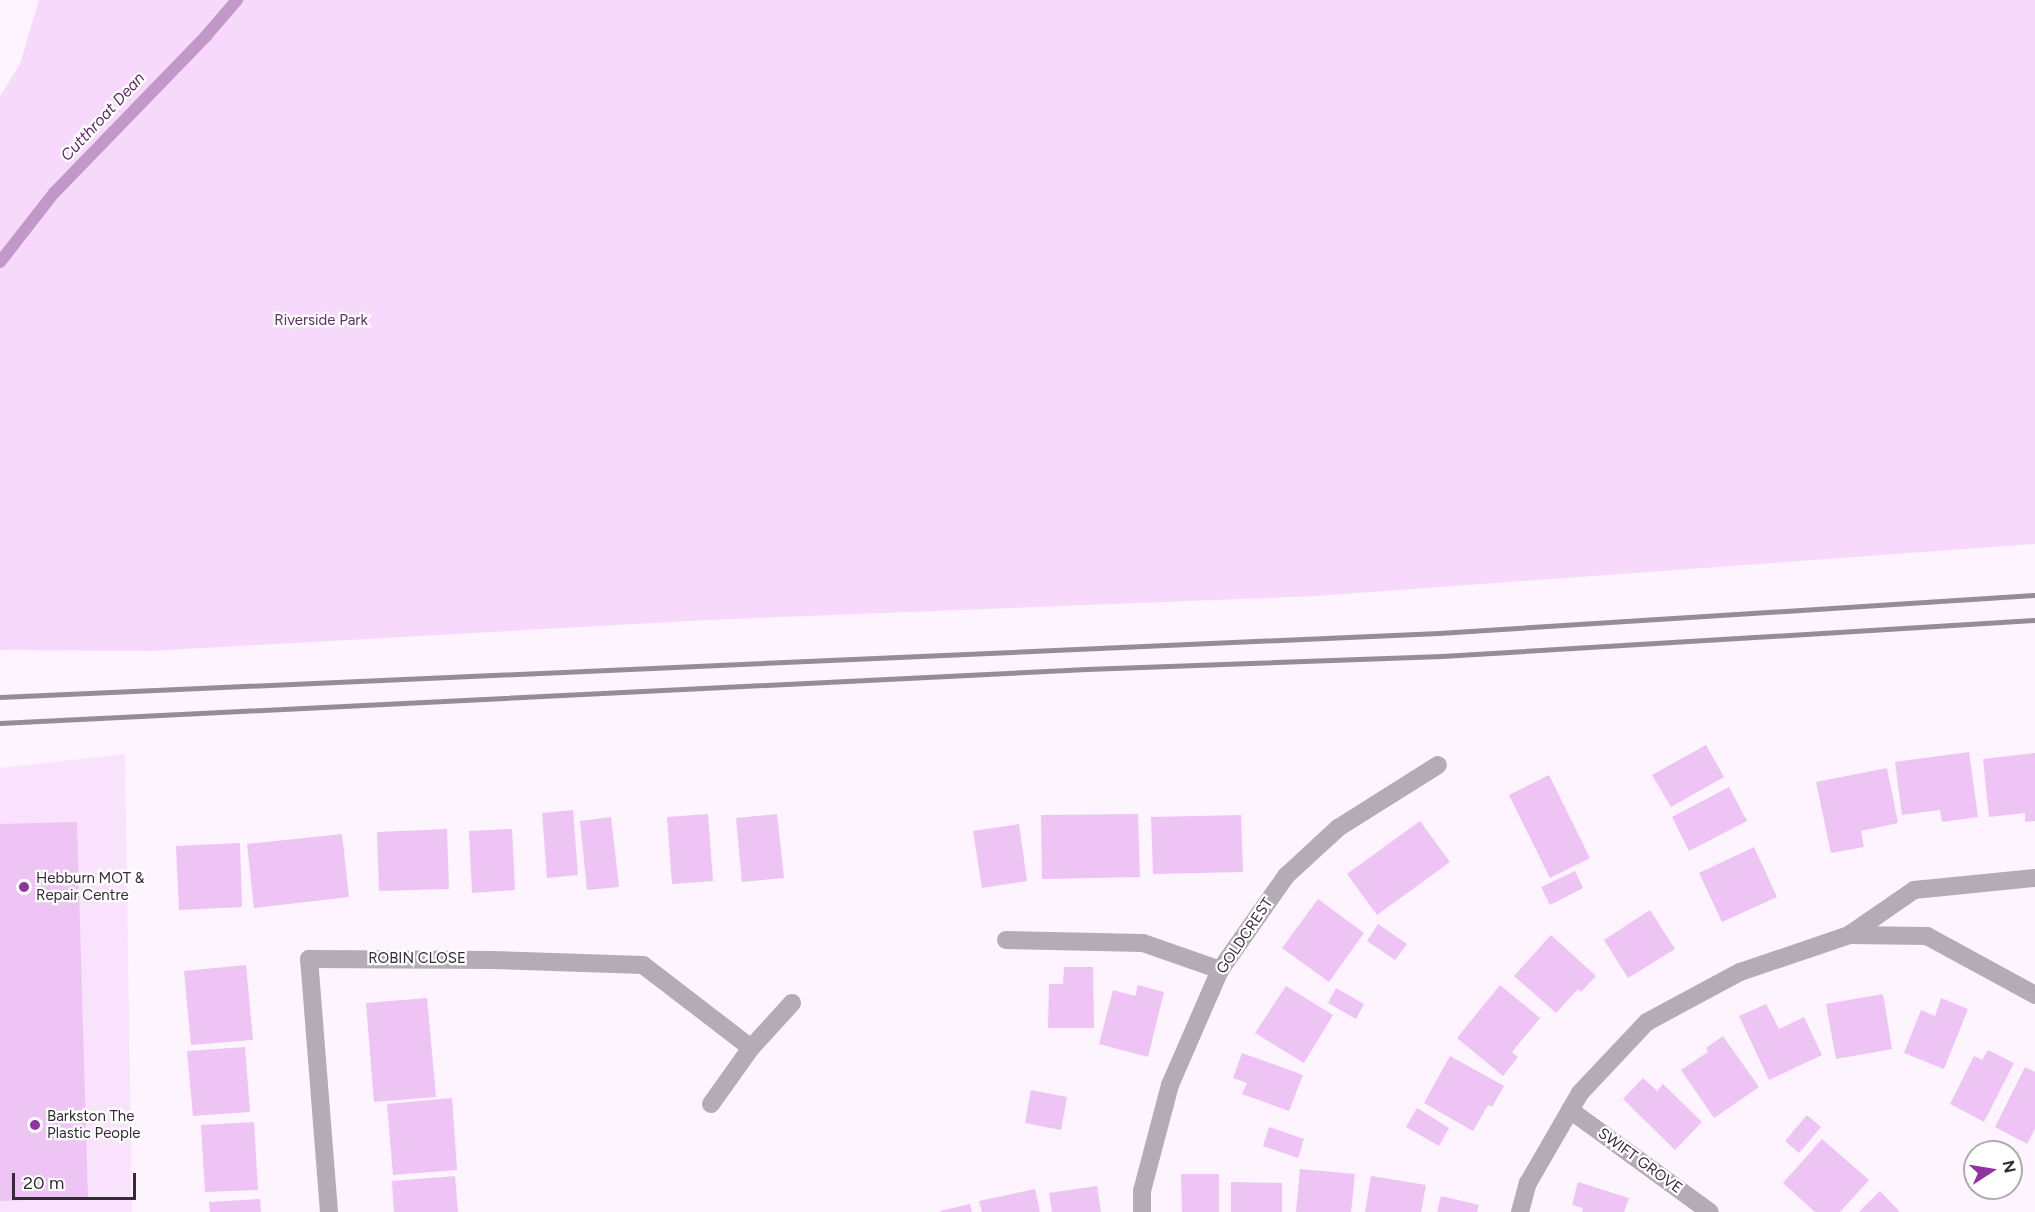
<!DOCTYPE html>
<html>
<head>
<meta charset="utf-8">
<style>
	body { margin:0 }
	#map { position:relative; width:2035px; height:1212px; overflow:hidden; background:#fdf4ff; font-family:Figtree,sans-serif }
	div>[style] { position:absolute }
	[style*='--x'] { left:calc(var(--x)*1px); top:calc(var(--y)*1px); width:calc(var(--w)*1px); rotate:calc(var(--a)*1deg) }
	.built>* { inset:0; background:#f9e2fc }
	.green>* { inset:0; background:#f6d9fb }
	.stream>* { height:12px; margin:-6px; padding:0 6px; transform-origin:6px; border-radius:6px; background:#c198c8 }
	.building>* { inset:0; background:#eec4f5 }
	.minor>* { height:18px; margin:-9px; padding:0 9px; transform-origin:9px; border-radius:9px; background:#b5abb7 }
	.rail>* { height:4.5px; margin:-2.25px; padding:0 2.25px; transform-origin:2.25px; border-radius:2.25px; background:#958c97 }
	.dots>* { width:16px; height:16px; translate:-50% -50%; box-sizing:border-box; border:3px solid #fff; border-radius:50% }
	span { translate:-50% -50%; white-space:nowrap; text-align:center; line-height:1.15; -webkit-text-stroke:4.5px #fff; paint-order:stroke }
	.park-label { font-size:15px; color:#5f2d68 }
	.poi-label { font-size:15px; color:#342b36 }
	.left { translate:0 -50%; text-align:left }
	.street-label { font-size:15px; color:#342b36 }
	.water-label { font-size:16px; color:#5d2b66; font-style:italic }
	.north { position:absolute; left:1963px; top:1140px; width:60px; height:60px; box-sizing:border-box; background:#fff; border:2px solid #aeaaaf; border-radius:50%; rotate:78deg; font-size:16px; font-weight:700; line-height:24px; text-align:center; color:#342b36 }
	.north::after { content:''; display:block; margin:auto; width:21px; height:27px; background:#8f339e; clip-path:polygon(50% 0,100% 100%,50% 72%,0 100%) }
	.scale { position:absolute; left:12px; top:1173px; width:124px; height:27px; box-sizing:border-box; border:3px solid #342b36; border-top:0; padding-left:8px; font-size:18px; line-height:21px; white-space:nowrap; color:#342b36; -webkit-text-stroke:4px #fff; paint-order:stroke }
</style>
</head>
<body>
<div id="map">
	<div class="built">
		<div style="clip-path:polygon(125px 754px,132px 1212px,0 1212px,0 768px)"></div>
	</div>
	<div class="green">
		<div style="clip-path:polygon(39px 0,2035px 0,2035px 544px,1316px 596px,708px 620px,150px 651px,0 650px,0 96px,20px 64px)"></div>
	</div>
	<div class="stream">
		<div style="--x:0;--y:262;--w:88;--a:-52"></div>
		<div style="--x:54;--y:193;--w:219;--a:-45.9"></div>
		<div style="--x:206;--y:36;--w:48;--a:-49.3"></div>
	</div>
	<div class="building">
		<div style="clip-path:polygon(1706px 745px,1724px 777px,1671px 807px,1652px 775px)"></div>
		<div style="clip-path:polygon(1969px 752px,1978px 817px,1942px 822px,1940px 810px,1902px 815px,1895px 762px)"></div>
		<div style="clip-path:polygon(2035px 753px,2035px 821px,2025px 822px,2025px 813px,1989px 817px,1983px 759px)"></div>
		<div style="clip-path:polygon(1887px 768px,1898px 823px,1861px 831px,1864px 847px,1831px 853px,1816px 782px)"></div>
		<div style="clip-path:polygon(1549px 775px,1590px 858px,1550px 878px,1509px 795px)"></div>
		<div style="clip-path:polygon(1729px 787px,1747px 821px,1689px 851px,1672px 817px)"></div>
		<div style="clip-path:polygon(573px 810px,578px 875px,547px 878px,542px 813px)"></div>
		<div style="clip-path:polygon(708px 814px,713px 881px,672px 884px,667px 817px)"></div>
		<div style="clip-path:polygon(777px 814px,784px 878px,742px 882px,736px 818px)"></div>
		<div style="clip-path:polygon(1138px 814px,1140px 877px,1042px 879px,1041px 815px)"></div>
		<div style="clip-path:polygon(1241px 815px,1243px 872px,1153px 874px,1151px 817px)"></div>
		<div style="clip-path:polygon(611px 817px,619px 887px,587px 890px,580px 821px)"></div>
		<div style="clip-path:polygon(1420px 821px,1450px 862px,1377px 915px,1347px 874px)"></div>
		<div style="clip-path:polygon(77px 822px,88px 1198px,0 1201px,0 824px)"></div>
		<div style="clip-path:polygon(1019px 824px,1027px 881px,982px 888px,973px 831px)"></div>
		<div style="clip-path:polygon(447px 829px,449px 889px,379px 891px,377px 832px)"></div>
		<div style="clip-path:polygon(512px 829px,515px 890px,472px 893px,469px 831px)"></div>
		<div style="clip-path:polygon(342px 834px,349px 897px,254px 908px,247px 844px)"></div>
		<div style="clip-path:polygon(240px 843px,242px 907px,179px 910px,176px 846px)"></div>
		<div style="clip-path:polygon(1754px 847px,1777px 897px,1722px 922px,1699px 873px)"></div>
		<div style="clip-path:polygon(1575px 871px,1583px 888px,1550px 905px,1541px 887px)"></div>
		<div style="clip-path:polygon(1318px 899px,1364px 933px,1329px 982px,1282px 948px)"></div>
		<div style="clip-path:polygon(1650px 910px,1675px 949px,1628px 978px,1604px 940px)"></div>
		<div style="clip-path:polygon(1378px 924px,1407px 944px,1395px 960px,1367px 941px)"></div>
		<div style="clip-path:polygon(1551px 935px,1596px 976px,1581px 992px,1578px 989px,1556px 1013px,1514px 976px)"></div>
		<div style="clip-path:polygon(246px 965px,253px 1040px,191px 1045px,184px 971px)"></div>
		<div style="clip-path:polygon(1064px 967px,1093px 967px,1094px 1028px,1048px 1028px,1049px 984px,1063px 984px)"></div>
		<div style="clip-path:polygon(1138px 985px,1164px 992px,1148px 1057px,1099px 1044px,1113px 990px,1135px 996px)"></div>
		<div style="clip-path:polygon(1500px 985px,1540px 1018px,1512px 1052px,1518px 1057px,1503px 1076px,1457px 1038px)"></div>
		<div style="clip-path:polygon(1286px 986px,1333px 1015px,1304px 1063px,1255px 1033px)"></div>
		<div style="clip-path:polygon(1336px 988px,1364px 1004px,1356px 1019px,1328px 1003px)"></div>
		<div style="clip-path:polygon(1883px 994px,1892px 1049px,1836px 1059px,1826px 1004px)"></div>
		<div style="clip-path:polygon(427px 998px,436px 1097px,374px 1102px,366px 1003px)"></div>
		<div style="clip-path:polygon(1941px 998px,1968px 1009px,1944px 1069px,1904px 1053px,1921px 1010px,1935px 1016px)"></div>
		<div style="clip-path:polygon(1766px 1004px,1779px 1029px,1804px 1017px,1822px 1055px,1769px 1080px,1739px 1016px)"></div>
		<div style="clip-path:polygon(1723px 1036px,1759px 1087px,1714px 1118px,1681px 1070px,1708px 1052px,1706px 1048px)"></div>
		<div style="clip-path:polygon(245px 1047px,250px 1112px,193px 1116px,187px 1051px)"></div>
		<div style="clip-path:polygon(1988px 1050px,2014px 1063px,1984px 1122px,1950px 1104px,1974px 1056px,1982px 1060px)"></div>
		<div style="clip-path:polygon(1242px 1053px,1303px 1075px,1289px 1111px,1242px 1094px,1247px 1083px,1233px 1078px)"></div>
		<div style="clip-path:polygon(1450px 1056px,1504px 1086px,1492px 1107px,1488px 1105px,1473px 1131px,1424px 1103px)"></div>
		<div style="clip-path:polygon(2025px 1067px,2035px 1072px,2035px 1129px,2027px 1144px,1995px 1127px)"></div>
		<div style="clip-path:polygon(1643px 1078px,1657px 1091px,1663px 1084px,1702px 1122px,1675px 1150px,1623px 1099px)"></div>
		<div style="clip-path:polygon(1031px 1090px,1067px 1097px,1061px 1130px,1025px 1123px)"></div>
		<div style="clip-path:polygon(452px 1098px,457px 1170px,393px 1175px,387px 1104px)"></div>
		<div style="clip-path:polygon(1417px 1108px,1449px 1128px,1439px 1146px,1406px 1127px)"></div>
		<div style="clip-path:polygon(1807px 1115px,1821px 1127px,1799px 1153px,1785px 1141px)"></div>
		<div style="clip-path:polygon(254px 1122px,258px 1190px,205px 1192px,201px 1125px)"></div>
		<div style="clip-path:polygon(1269px 1127px,1304px 1139px,1298px 1158px,1263px 1146px)"></div>
		<div style="clip-path:polygon(1822px 1139px,1869px 1180px,1840px 1212px,1815px 1212px,1783px 1183px)"></div>
		<div style="clip-path:polygon(1300px 1169px,1355px 1174px,1351px 1212px,1296px 1212px)"></div>
		<div style="clip-path:polygon(1181px 1174px,1219px 1174px,1219px 1212px,1182px 1212px)"></div>
		<div style="clip-path:polygon(455px 1176px,458px 1212px,394px 1212px,392px 1181px)"></div>
		<div style="clip-path:polygon(1371px 1176px,1426px 1185px,1421px 1212px,1365px 1212px)"></div>
		<div style="clip-path:polygon(1231px 1182px,1282px 1183px,1282px 1212px,1231px 1212px)"></div>
		<div style="clip-path:polygon(1578px 1182px,1629px 1198px,1624px 1212px,1582px 1212px,1583px 1208px,1572px 1205px)"></div>
		<div style="clip-path:polygon(1097px 1186px,1101px 1212px,1052px 1212px,1049px 1193px)"></div>
		<div style="clip-path:polygon(1035px 1189px,1040px 1212px,982px 1212px,979px 1201px)"></div>
		<div style="clip-path:polygon(1880px 1191px,1900px 1212px,1859px 1212px)"></div>
		<div style="clip-path:polygon(1441px 1196px,1479px 1205px,1477px 1212px,1437px 1212px)"></div>
		<div style="clip-path:polygon(260px 1199px,261px 1212px,210px 1212px,209px 1202px)"></div>
		<div style="clip-path:polygon(970px 1204px,972px 1212px,941px 1212px,940px 1211px)"></div>
	</div>
	<div class="minor">
		<div style="--x:1849;--y:935;--w:79;--a:-34.7"></div>
		<div style="--x:1914;--y:890;--w:122;--a:-5.7"></div>
		<div style="--x:1006;--y:940;--w:137;--a:1.3"></div>
		<div style="--x:1143;--y:943;--w:82;--a:19.3"></div>
		<div style="--x:711;--y:1104;--w:69;--a:-54.5"></div>
		<div style="--x:751;--y:1048;--w:61;--a:-47.7"></div>
		<div style="--x:1570;--y:1110;--w:173;--a:36.1"></div>
		<div style="--x:329;--y:1212;--w:254;--a:-94.5"></div>
		<div style="--x:309;--y:959;--w:184;--a:0.3"></div>
		<div style="--x:493;--y:960;--w:150;--a:1.9"></div>
		<div style="--x:643;--y:965;--w:136;--a:37.5"></div>
		<div style="--x:1142;--y:1212;--w:21;--a:-90"></div>
		<div style="--x:1142;--y:1191;--w:110;--a:-75.2"></div>
		<div style="--x:1170;--y:1085;--w:125;--a:-66.5"></div>
		<div style="--x:1220;--y:970;--w:115;--a:-54.9"></div>
		<div style="--x:1286;--y:876;--w:71;--a:-42.7"></div>
		<div style="--x:1338;--y:828;--w:118;--a:-32.2"></div>
		<div style="--x:1520;--y:1212;--w:30;--a:-75"></div>
		<div style="--x:1528;--y:1183;--w:104;--a:-60"></div>
		<div style="--x:1580;--y:1093;--w:98;--a:-46.7"></div>
		<div style="--x:1647;--y:1022;--w:106;--a:-28.3"></div>
		<div style="--x:1740;--y:972;--w:115;--a:-18.7"></div>
		<div style="--x:1849;--y:935;--w:78;--a:0.7"></div>
		<div style="--x:1927;--y:936;--w:123;--a:28.6"></div>
	</div>
	<div class="rail">
		<div style="--x:0;--y:697;--w:1440;--a:-2.55"></div>
		<div style="--x:1439;--y:633;--w:597;--a:-3.65"></div>
		<div style="--x:0;--y:723;--w:1088;--a:-2.84"></div>
		<div style="--x:1087;--y:669;--w:355;--a:-2.1"></div>
		<div style="--x:1442;--y:656;--w:594;--a:-3.47"></div>
	</div>
	<div class="dots">
		<div style="left:24px;top:887px;background:#8f339e"></div>
		<div style="left:35px;top:1125px;background:#8f339e"></div>
	</div>
	<div class="park-label">
		<span style="left:321px;top:321px">Riverside Park</span>
	</div>
	<div class="poi-label">
		<span class="left" style="left:36px;top:887px">Hebburn MOT &amp;<br>Repair Centre</span>
		<span class="left" style="left:47px;top:1125px">Barkston The<br>Plastic People</span>
	</div>
	<div class="street-label">
		<span style="left:1245px;top:936px;rotate:-56deg">GOLDCREST</span>
		<span style="left:417px;top:959px">ROBIN CLOSE</span>
		<span style="left:1640px;top:1161px;rotate:36deg">SWIFT GROVE</span>
	</div>
	<div class="water-label">
		<span style="left:103px;top:117px;rotate:-47deg">Cutthroat Dean</span>
	</div>
	<div class="north">N</div>
	<div class="scale">20 m</div>
</div>
</body>
</html>
